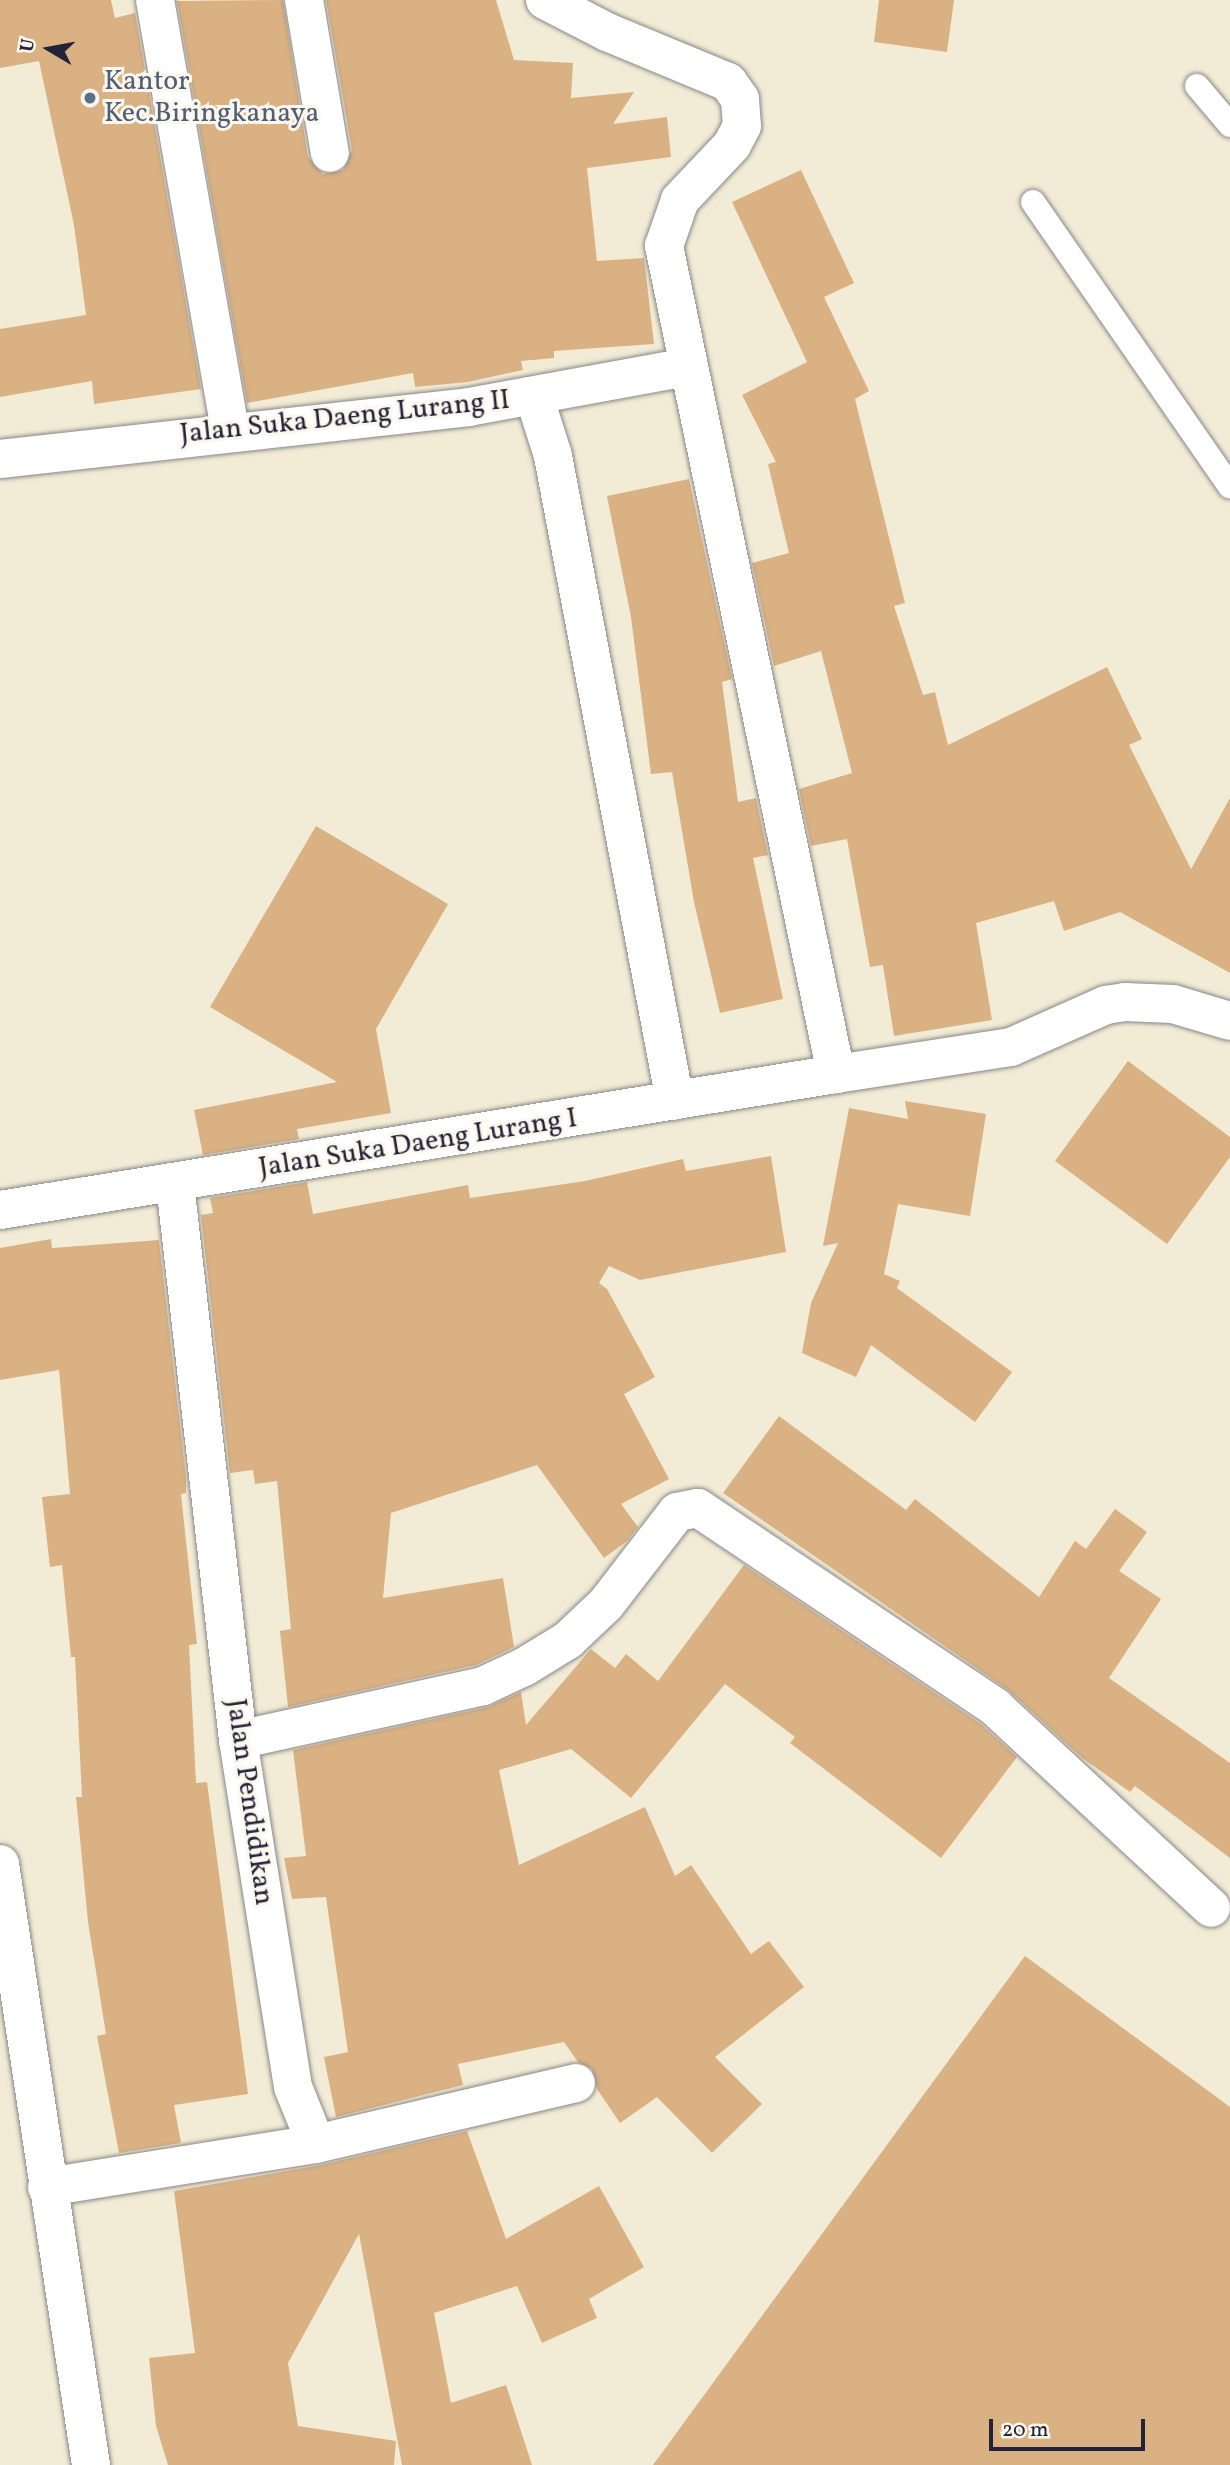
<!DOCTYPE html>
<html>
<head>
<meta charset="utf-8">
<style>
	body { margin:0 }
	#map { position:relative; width:1230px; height:2465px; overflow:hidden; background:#f2ecd6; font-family:Vollkorn,serif }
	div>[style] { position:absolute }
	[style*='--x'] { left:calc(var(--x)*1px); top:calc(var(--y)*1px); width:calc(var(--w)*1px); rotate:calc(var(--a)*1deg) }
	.building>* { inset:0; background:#d9b183 }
	.roads { filter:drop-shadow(0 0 2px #8a8788) drop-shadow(0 0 2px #8a8788) }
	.service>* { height:24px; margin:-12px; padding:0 12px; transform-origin:12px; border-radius:12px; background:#fff }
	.minor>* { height:38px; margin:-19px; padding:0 19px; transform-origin:19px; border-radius:19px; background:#fff }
	.tertiary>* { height:38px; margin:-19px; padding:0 19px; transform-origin:19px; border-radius:19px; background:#fff }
	.dots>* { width:19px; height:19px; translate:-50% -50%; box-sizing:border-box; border:4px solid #fbf7ec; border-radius:50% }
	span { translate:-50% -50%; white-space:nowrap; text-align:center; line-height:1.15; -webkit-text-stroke:6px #fbf7ec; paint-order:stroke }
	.service-label { font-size:28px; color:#4e5e75 }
	.left { translate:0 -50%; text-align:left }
	.street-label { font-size:28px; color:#22223b }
	.north { position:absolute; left:14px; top:14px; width:70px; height:70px; -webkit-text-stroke:5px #fbf7ec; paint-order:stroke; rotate:280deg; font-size:19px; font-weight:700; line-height:28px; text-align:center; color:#22223b }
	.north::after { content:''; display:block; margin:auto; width:24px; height:32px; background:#22223b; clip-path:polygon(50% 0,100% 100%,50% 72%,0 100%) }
	.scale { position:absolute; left:989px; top:2419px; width:156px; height:32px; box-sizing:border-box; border:4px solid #22223b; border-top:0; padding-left:9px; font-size:21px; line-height:24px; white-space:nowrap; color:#22223b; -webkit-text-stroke:5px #fbf7ec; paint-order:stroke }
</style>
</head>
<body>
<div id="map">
	<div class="building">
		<div style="clip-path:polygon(0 0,111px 0,115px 18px,135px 13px,201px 389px,94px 404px,92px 381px,0 397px,0 329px,86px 315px,74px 225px,39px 61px,0 68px)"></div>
		<div style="clip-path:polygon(283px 0,308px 157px,323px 174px,343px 170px,352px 150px,326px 0,496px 0,514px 60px,573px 63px,571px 98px,634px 92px,613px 124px,667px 117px,671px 157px,587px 168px,597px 261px,644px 258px,654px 344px,554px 351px,554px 358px,521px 361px,523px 370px,468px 382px,415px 387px,413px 373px,247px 403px,177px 1px)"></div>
		<div style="clip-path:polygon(879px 0,954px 0,947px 52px,874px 42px)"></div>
		<div style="clip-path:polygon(801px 170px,854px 283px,824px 297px,869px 391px,855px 399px,905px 603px,894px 606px,923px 695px,935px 692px,948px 745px,1107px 667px,1142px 739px,1129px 745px,1191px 869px,1230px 798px,1230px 973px,1120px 912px,1064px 931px,1054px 901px,976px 923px,992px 1020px,894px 1036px,883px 965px,870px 967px,847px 839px,811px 846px,799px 789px,852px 773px,821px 651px,774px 666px,752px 563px,789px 553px,768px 464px,776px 462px,742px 395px,807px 362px,732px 202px)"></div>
		<div style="clip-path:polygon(689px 479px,732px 679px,722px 682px,738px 802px,756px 798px,768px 855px,753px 858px,783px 999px,720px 1013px,694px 902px,672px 772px,651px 774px,631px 617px,607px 496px)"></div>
		<div style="clip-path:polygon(316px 826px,448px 904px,376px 1029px,391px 1113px,297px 1129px,299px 1139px,203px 1155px,194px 1110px,337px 1082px,210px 1007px)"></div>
		<div style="clip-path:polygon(1128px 1061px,1230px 1137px,1230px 1157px,1167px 1244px,1055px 1161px)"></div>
		<div style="clip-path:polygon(905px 1101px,986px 1114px,970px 1216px,898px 1204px,884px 1274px,900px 1281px,897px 1288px,1012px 1372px,975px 1422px,871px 1345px,856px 1377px,802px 1353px,811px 1303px,838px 1243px,823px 1246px,849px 1108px,908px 1119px)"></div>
		<div style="clip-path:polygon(771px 1156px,786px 1252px,640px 1280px,609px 1266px,599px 1283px,607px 1289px,655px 1377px,624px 1394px,669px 1479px,621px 1504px,638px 1527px,627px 1541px,604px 1558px,537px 1465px,391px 1513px,383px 1598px,503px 1578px,514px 1647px,476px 1665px,288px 1707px,280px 1631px,291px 1629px,277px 1481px,255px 1484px,253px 1470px,230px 1473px,201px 1215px,213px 1213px,210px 1198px,307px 1182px,313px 1214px,468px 1185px,470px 1198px,585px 1181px,683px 1159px,686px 1171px)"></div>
		<div style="clip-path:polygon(51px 1239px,52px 1248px,159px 1240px,186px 1478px,186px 1493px,181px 1494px,197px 1644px,189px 1645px,196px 1783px,207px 1782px,248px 2094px,174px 2105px,181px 2143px,119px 2153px,97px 2036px,106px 2034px,88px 1922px,76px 1797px,82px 1797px,75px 1657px,71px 1657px,62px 1565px,50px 1567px,42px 1497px,70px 1494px,59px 1370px,0 1380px,0 1248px)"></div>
		<div style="clip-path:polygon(779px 1416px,906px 1510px,915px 1499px,1039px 1597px,1075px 1541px,1086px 1549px,1115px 1509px,1147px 1532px,1119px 1571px,1161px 1599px,1109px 1678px,1230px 1763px,1230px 1858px,1135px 1786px,1130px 1792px,1081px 1757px,1007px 1689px,723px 1493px)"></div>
		<div style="clip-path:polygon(744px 1565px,981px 1724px,1017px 1757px,941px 1858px,790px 1743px,795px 1737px,725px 1684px,631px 1798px,571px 1749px,499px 1770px,519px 1865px,645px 1807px,675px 1876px,691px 1865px,751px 1954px,769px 1941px,804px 1987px,715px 2057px,762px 2104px,712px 2153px,657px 2097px,620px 2123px,597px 2089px,592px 2069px,578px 2062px,564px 2042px,458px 2064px,463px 2085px,336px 2117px,324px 2057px,348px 2052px,326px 1897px,292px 1899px,284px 1858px,306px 1856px,293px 1750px,488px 1707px,521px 1692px,526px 1725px,591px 1649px,615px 1668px,626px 1654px,658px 1681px)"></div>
		<div style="clip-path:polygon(1025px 1956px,1230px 2107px,1230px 2465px,653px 2465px)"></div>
		<div style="clip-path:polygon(467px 2131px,506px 2239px,599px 2186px,644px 2267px,589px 2299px,597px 2318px,542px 2343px,517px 2286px,434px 2313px,451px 2403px,506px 2385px,532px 2465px,402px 2465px,359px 2234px,288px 2363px,298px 2426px,396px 2441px,394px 2465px,168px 2465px,156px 2426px,149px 2358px,195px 2353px,174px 2191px,321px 2165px)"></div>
	</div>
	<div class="roads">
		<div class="service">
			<div style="--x:1197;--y:86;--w:51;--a:49.8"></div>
			<div style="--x:1033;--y:202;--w:346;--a:55.3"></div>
		</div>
		<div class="minor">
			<div style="--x:155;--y:0;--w:437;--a:80.1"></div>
			<div style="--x:304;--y:0;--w:155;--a:80.4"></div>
			<div style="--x:545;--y:0;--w:70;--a:27.3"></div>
			<div style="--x:607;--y:32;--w:131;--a:22.5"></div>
			<div style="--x:728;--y:82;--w:21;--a:55"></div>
			<div style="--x:740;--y:99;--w:27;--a:86"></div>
			<div style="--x:742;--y:126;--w:21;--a:118"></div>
			<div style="--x:732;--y:145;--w:76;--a:133.4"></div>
			<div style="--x:680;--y:200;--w:49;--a:109.2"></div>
			<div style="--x:664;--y:246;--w:846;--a:78.26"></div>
			<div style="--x:836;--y:1074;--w:177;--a:-8.8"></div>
			<div style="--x:1011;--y:1047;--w:104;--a:-23.9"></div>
			<div style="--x:1106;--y:1005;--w:19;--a:-9"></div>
			<div style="--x:1125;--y:1002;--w:48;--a:2.4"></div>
			<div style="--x:1173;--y:1004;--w:59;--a:16.6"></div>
			<div style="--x:534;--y:396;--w:63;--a:72.4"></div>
			<div style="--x:553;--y:456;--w:656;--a:79.29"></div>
			<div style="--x:0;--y:459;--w:472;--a:-6.3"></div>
			<div style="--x:469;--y:407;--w:223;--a:-10.4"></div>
			<div style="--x:0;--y:1210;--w:847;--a:-9.24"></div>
			<div style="--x:238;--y:1740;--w:251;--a:-12.4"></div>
			<div style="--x:483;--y:1686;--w:45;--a:-24.9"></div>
			<div style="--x:524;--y:1667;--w:52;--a:-31.5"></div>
			<div style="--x:568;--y:1640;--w:52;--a:-43.5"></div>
			<div style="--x:606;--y:1604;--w:116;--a:-52.3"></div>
			<div style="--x:677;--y:1512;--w:21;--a:-11"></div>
			<div style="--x:698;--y:1508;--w:358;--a:33.8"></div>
			<div style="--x:995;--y:1707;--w:295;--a:42.9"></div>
			<div style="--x:316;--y:2144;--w:267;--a:-13.2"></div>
			<div style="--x:47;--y:2187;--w:272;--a:-9.1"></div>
			<div style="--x:316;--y:2144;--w:61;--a:-112"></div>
			<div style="--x:293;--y:2087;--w:351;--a:-99"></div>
			<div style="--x:238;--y:1740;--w:560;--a:-96.46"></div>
		</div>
		<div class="tertiary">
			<div style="--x:0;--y:1864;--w:608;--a:81.39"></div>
		</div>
	</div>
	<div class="dots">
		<div style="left:90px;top:98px;background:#5c6f8a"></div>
	</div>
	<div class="service-label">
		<span class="left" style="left:104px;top:98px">Kantor<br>Kec.Biringkanaya</span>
	</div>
	<div class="street-label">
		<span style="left:345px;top:418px;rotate:-6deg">Jalan Suka Daeng Lurang II</span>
		<span style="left:418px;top:1144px;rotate:-9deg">Jalan Suka Daeng Lurang I</span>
		<span style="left:249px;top:1802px;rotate:82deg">Jalan Pendidikan</span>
	</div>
	<div class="north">U</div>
	<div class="scale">20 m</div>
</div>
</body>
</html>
